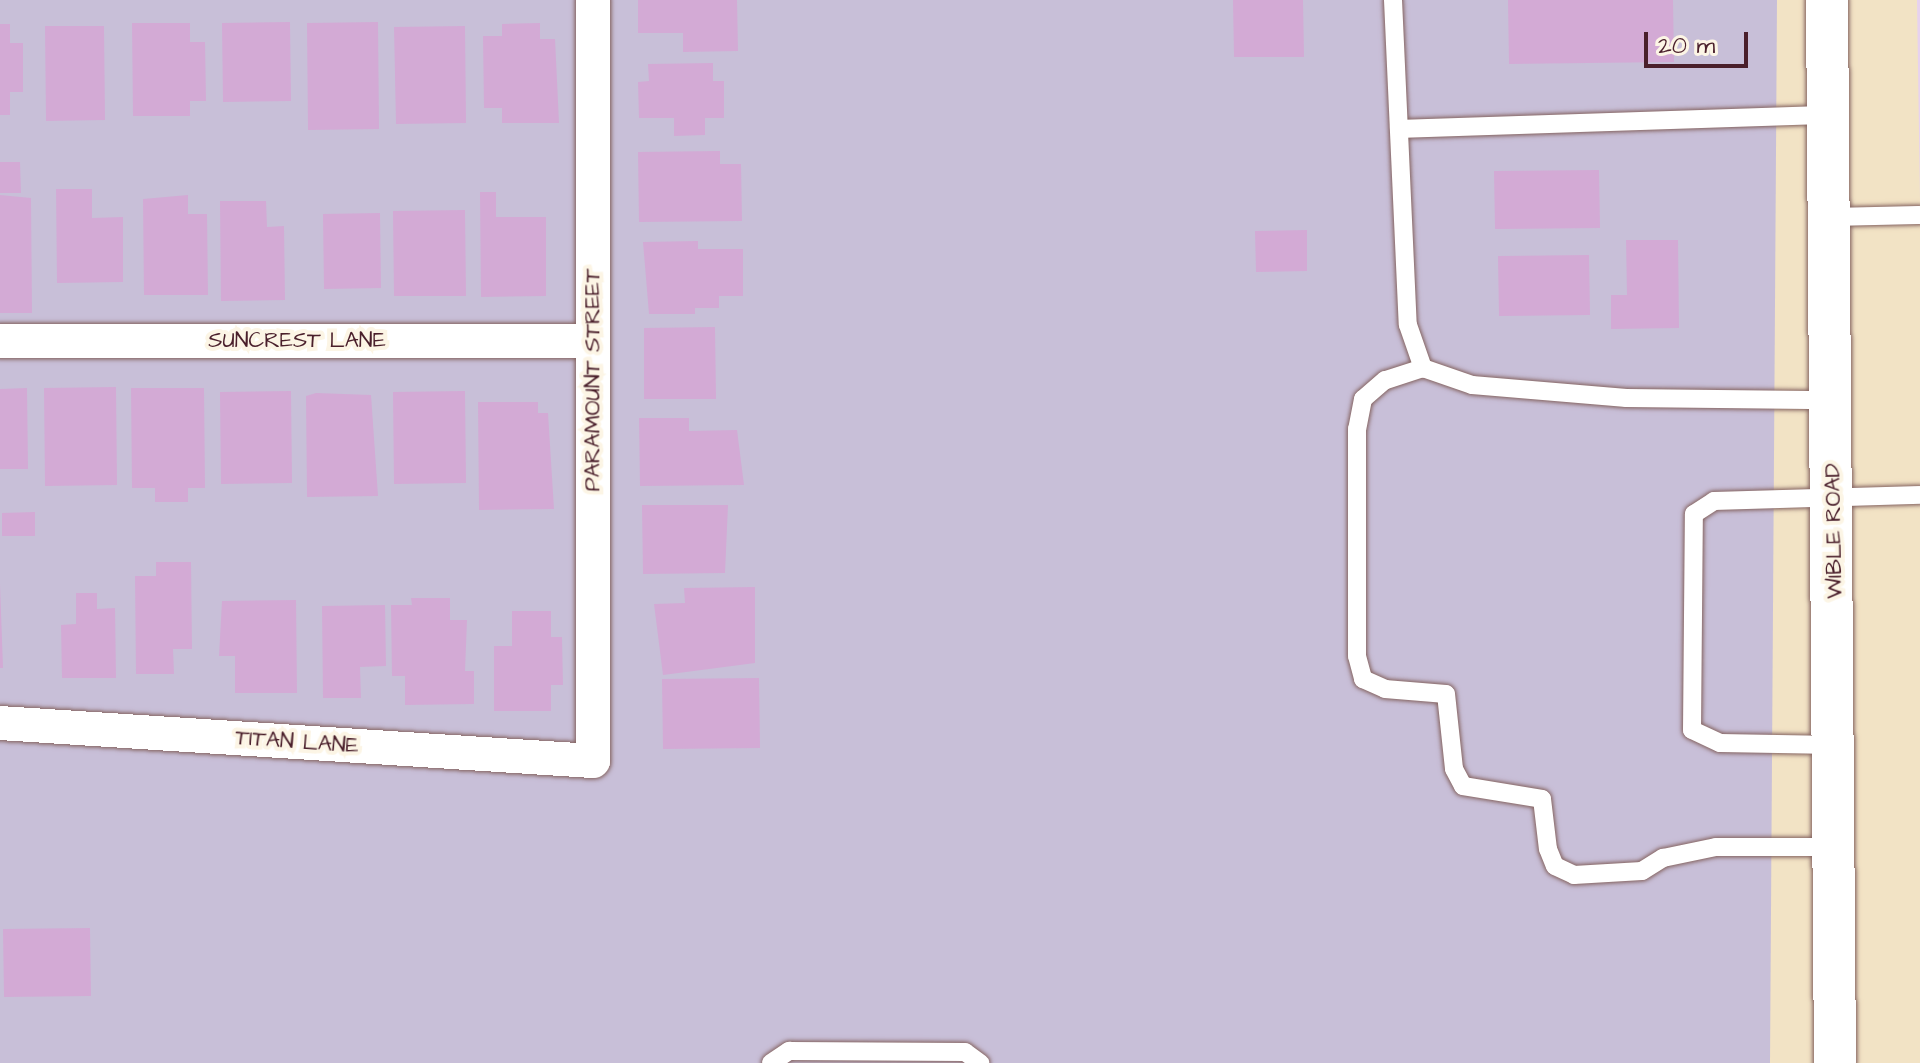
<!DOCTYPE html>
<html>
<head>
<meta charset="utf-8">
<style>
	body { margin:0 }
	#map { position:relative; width:1920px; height:1063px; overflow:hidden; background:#f2e3c5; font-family:"Architects Daughter",sans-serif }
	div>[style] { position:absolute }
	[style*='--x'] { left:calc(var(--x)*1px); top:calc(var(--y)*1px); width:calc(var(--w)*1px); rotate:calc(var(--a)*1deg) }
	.built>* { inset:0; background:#e7d2ef }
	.industrial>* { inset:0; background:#c8bfd8 }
	.building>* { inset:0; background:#d3aad5 }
	.roads { filter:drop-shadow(0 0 2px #856461) drop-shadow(0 0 2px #856461) }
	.service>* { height:18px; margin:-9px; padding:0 9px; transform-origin:9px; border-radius:9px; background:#fff }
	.minor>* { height:34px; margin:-17px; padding:0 17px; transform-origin:17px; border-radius:17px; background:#fff }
	.tertiary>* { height:42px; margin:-21px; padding:0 21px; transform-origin:21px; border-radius:21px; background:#fff }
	span { translate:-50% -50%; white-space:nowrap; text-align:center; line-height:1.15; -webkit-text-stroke:8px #fcf5e5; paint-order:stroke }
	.street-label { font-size:22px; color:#4a1f2b }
	.scale { position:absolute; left:1644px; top:32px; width:104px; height:36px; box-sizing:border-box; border:4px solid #4a1f2b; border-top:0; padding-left:10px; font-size:24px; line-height:28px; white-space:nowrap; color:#4a1f2b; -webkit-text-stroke:6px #fcf5e5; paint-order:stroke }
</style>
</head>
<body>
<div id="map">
	<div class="built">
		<div style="clip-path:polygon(1917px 0,1920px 0,1920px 199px)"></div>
	</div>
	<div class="industrial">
		<div style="clip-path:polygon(0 0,1777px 0,1770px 1063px,0 1063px)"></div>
	</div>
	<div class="building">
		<div style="clip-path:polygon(638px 0,737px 0,738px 51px,683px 52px,683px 33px,638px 33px)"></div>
		<div style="clip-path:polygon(1233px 0,1303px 0,1304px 57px,1234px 57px)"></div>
		<div style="clip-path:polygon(1508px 0,1673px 0,1674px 62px,1509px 64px)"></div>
		<div style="clip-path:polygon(290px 22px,291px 101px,223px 102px,222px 23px)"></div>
		<div style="clip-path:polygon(378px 22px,379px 129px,308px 130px,307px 23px)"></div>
		<div style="clip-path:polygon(132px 23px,190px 23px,190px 42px,205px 42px,206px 101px,190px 101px,190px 116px,133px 116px)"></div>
		<div style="clip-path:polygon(540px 23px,540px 39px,555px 39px,559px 123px,502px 123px,502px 108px,484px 108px,483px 36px,502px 36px,502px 24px)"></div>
		<div style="clip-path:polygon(0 24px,10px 24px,10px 43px,23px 43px,23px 92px,10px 92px,10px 115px,0 115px)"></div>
		<div style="clip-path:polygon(45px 26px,104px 26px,105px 120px,46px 121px)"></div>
		<div style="clip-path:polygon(465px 26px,466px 123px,396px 124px,394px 27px)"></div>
		<div style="clip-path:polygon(713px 63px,713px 81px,724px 81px,724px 118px,705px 118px,705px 135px,674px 136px,674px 118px,639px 118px,638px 82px,649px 81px,648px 64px)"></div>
		<div style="clip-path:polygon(720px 151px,720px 164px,741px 164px,742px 221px,639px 222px,638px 152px)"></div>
		<div style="clip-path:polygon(0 162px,20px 162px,21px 193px,0 193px)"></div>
		<div style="clip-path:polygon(1599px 170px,1600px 228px,1495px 229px,1494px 171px)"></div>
		<div style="clip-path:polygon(56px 189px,92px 189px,92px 218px,123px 217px,123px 282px,57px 283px)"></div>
		<div style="clip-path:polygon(480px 192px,496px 192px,496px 217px,546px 217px,546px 296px,481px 297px)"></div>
		<div style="clip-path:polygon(0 195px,31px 198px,32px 313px,0 313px)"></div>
		<div style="clip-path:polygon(188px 195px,188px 214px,207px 214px,208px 295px,144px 295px,143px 199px)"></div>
		<div style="clip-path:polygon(220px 201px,266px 201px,267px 227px,284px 226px,285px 300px,221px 301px)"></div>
		<div style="clip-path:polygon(465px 210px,466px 296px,394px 296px,393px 211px)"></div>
		<div style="clip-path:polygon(380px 213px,381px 288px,324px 289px,323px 214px)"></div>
		<div style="clip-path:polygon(1307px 230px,1307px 271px,1256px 272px,1255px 231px)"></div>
		<div style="clip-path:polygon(1626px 240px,1678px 240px,1679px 328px,1611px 329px,1611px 295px,1627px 295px)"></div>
		<div style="clip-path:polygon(698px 241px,698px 249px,743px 249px,743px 296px,719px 296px,719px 308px,695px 308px,695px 314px,649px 314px,643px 242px)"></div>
		<div style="clip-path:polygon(1589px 255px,1590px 315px,1499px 316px,1498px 256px)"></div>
		<div style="clip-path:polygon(715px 327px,716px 399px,644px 399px,644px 328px)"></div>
		<div style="clip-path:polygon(116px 387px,117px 485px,45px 486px,44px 388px)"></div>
		<div style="clip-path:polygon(27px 388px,28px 469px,0 469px,0 389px)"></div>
		<div style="clip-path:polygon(131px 388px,204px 388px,205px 488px,188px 488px,188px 502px,155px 502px,155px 488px,132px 488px)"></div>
		<div style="clip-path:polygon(291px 391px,292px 483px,221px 484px,220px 392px)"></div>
		<div style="clip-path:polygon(465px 391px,466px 483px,394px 484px,393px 392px)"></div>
		<div style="clip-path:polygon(316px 393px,371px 395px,378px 496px,307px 497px,306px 396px)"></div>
		<div style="clip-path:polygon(478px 402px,538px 402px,538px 413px,548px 413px,554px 509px,479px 510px)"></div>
		<div style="clip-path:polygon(639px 418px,689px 418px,689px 431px,737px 430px,744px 485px,640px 486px)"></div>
		<div style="clip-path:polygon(642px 505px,728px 505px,725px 573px,643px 574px)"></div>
		<div style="clip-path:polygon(35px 512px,35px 536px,2px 536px,2px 513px)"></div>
		<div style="clip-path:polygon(156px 562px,191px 562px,192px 649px,173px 649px,174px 674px,136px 674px,135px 576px,156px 576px)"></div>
		<div style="clip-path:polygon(0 584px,3px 668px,0 668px)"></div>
		<div style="clip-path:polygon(755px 587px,755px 663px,663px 675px,654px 604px,685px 603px,684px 588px)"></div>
		<div style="clip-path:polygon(76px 593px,97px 593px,97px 609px,115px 608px,116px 678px,62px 678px,61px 625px,76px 624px)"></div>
		<div style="clip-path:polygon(411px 598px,450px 598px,450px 620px,467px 620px,465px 671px,474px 671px,474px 704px,405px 705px,405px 676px,392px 676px,391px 605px,412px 605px)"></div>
		<div style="clip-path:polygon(296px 600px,297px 693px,235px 693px,235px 656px,219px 656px,222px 601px)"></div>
		<div style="clip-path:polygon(385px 605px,386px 666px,360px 667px,361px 698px,323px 698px,322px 606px)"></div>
		<div style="clip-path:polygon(512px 611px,551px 611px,551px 637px,562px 637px,563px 685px,551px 685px,551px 711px,494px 711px,494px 646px,512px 646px)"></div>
		<div style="clip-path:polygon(759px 678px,760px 748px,663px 749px,662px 679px)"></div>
		<div style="clip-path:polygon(90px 928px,91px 996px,4px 997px,3px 929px)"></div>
	</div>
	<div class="roads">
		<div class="service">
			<div style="--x:1393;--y:0;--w:325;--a:87.4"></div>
			<div style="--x:1408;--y:325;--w:46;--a:70.8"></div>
			<div style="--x:1423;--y:368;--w:52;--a:19.1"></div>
			<div style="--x:1472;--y:385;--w:155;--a:4.8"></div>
			<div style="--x:1626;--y:398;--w:207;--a:0.6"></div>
			<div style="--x:1399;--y:129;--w:430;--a:-1.9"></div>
			<div style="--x:1830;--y:217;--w:90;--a:-1.3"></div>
			<div style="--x:1423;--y:368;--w:40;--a:162"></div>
			<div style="--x:1385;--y:380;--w:29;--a:139"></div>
			<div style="--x:1363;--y:399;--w:31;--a:101"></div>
			<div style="--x:1357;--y:429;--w:227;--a:90"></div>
			<div style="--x:1357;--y:656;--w:24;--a:75"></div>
			<div style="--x:1363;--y:679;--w:24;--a:24"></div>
			<div style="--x:1385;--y:689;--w:61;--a:4.7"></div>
			<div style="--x:1446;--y:694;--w:75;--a:83.9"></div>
			<div style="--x:1454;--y:769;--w:19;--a:62"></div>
			<div style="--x:1463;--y:786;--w:80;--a:9.3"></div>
			<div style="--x:1542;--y:799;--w:50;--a:83.2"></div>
			<div style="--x:1548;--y:849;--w:18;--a:68"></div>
			<div style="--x:1555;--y:866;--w:21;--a:25"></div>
			<div style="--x:1574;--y:875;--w:68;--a:-3.4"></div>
			<div style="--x:1642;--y:871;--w:25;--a:-32"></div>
			<div style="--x:1663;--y:858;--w:54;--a:-11.7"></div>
			<div style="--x:1716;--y:847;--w:119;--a:0"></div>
			<div style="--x:1835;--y:745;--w:115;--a:-179"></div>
			<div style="--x:1720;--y:743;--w:31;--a:-155"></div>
			<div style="--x:1692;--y:730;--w:216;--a:-89.5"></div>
			<div style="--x:1694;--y:514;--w:24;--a:-33"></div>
			<div style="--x:1714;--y:501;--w:206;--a:-1.7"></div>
			<div style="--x:771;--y:1063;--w:22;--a:-34"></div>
			<div style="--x:789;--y:1051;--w:176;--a:0.3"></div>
			<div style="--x:965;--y:1052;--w:19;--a:36"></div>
		</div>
		<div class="minor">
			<div style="--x:0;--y:341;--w:593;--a:0"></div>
			<div style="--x:0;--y:723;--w:594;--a:3.67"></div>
			<div style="--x:593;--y:761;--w:761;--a:-90"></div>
		</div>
		<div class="tertiary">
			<div style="--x:1827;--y:0;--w:1063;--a:89.57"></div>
		</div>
	</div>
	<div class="street-label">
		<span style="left:297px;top:341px">SUNCREST LANE</span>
		<span style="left:593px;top:380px;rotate:-90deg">PARAMOUNT STREET</span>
		<span style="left:1834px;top:531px;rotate:-91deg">WIBLE ROAD</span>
		<span style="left:297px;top:742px;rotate:4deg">TITAN LANE</span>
	</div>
	<div class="scale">20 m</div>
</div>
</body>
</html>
